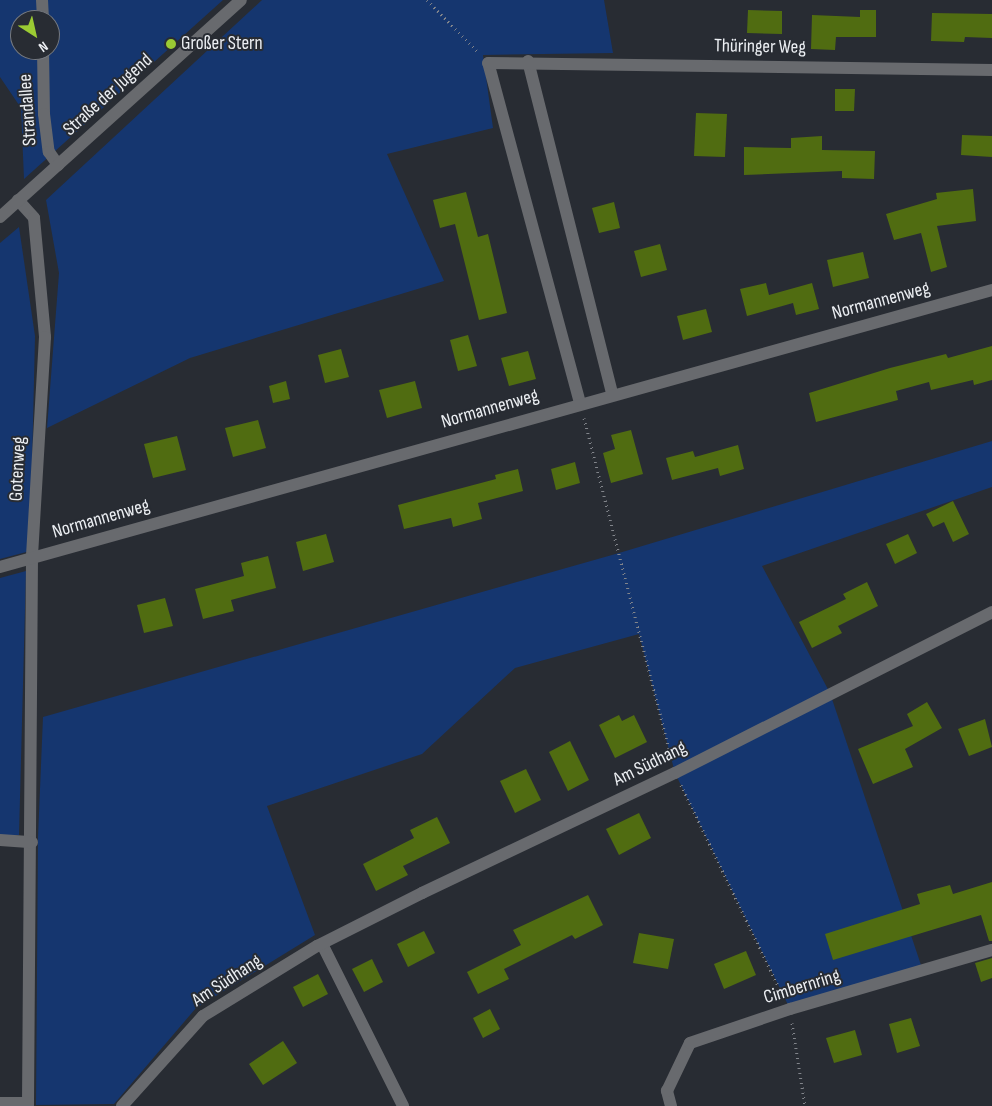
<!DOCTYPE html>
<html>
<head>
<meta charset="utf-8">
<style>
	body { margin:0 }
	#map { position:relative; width:992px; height:1106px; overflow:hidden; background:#282c33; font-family:"Sofia Sans Condensed",sans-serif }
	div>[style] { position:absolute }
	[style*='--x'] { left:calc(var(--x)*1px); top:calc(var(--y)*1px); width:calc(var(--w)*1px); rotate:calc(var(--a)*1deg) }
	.green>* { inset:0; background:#15366f }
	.building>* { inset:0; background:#506c11 }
	.path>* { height:3px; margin-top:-1.5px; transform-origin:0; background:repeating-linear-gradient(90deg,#82858b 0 1px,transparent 0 5px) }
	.minor>* { height:12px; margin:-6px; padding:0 6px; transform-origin:6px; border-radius:6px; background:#686a6e }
	.dots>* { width:14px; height:14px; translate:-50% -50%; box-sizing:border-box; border:2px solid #282c33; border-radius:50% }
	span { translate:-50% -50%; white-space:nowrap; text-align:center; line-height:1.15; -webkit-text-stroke:4px #282c33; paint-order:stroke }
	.poi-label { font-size:19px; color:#eceff3 }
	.left { translate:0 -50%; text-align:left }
	.street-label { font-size:19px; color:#eceff3 }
	.north { position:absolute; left:10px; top:10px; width:50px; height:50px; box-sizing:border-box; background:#282c33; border:1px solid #767a80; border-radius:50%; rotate:145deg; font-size:14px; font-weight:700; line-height:20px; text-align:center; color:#eceff3 }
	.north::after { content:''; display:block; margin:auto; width:18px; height:22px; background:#9bcb33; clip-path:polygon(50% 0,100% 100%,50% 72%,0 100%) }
</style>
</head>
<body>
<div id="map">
	<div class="green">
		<div style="clip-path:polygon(evenodd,0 0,223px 0,24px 179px,21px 108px,0 77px,0 0,20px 20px,50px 20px,50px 50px,20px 50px,20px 20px)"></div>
		<div style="clip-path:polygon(262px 0,604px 0,613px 53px,483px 55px,493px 128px,387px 154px,444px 281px,190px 358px,47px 428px,59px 273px,46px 200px)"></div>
		<div style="clip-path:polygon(19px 227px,35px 336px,30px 551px,0 559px,0 243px)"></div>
		<div style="clip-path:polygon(992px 441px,992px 487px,762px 566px,830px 693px,923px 971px,790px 1009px,675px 773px,639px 634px,515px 668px,422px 754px,267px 806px,315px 935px,196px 1008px,114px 1104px,36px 1105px,38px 837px,43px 717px,619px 553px)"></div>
		<div style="clip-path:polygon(26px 571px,19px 835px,0 835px,0 578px)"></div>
	</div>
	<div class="building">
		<div style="clip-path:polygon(748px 10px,782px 11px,782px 34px,747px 33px)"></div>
		<div style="clip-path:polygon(860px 10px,876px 10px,876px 37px,836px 37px,835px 50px,811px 49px,812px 15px,860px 17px)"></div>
		<div style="clip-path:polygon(932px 13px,992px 14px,992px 38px,965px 37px,964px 42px,931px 41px)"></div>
		<div style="clip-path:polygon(835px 89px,855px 89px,854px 111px,835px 111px)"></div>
		<div style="clip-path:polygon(696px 113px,727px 114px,725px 157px,694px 156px)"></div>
		<div style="clip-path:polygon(962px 135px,992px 136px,992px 157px,961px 155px)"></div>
		<div style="clip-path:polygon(822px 136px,822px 150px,875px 151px,874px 179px,842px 178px,842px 171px,744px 175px,744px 147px,791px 148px,791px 138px)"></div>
		<div style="clip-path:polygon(973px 189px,976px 221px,937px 226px,947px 267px,931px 272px,921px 233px,894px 240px,886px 214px,937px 199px,936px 193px)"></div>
		<div style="clip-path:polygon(466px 192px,478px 237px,488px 234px,507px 313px,479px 320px,455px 224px,440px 228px,433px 200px)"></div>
		<div style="clip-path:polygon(614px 202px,620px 228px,599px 233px,592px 208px)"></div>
		<div style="clip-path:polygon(660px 244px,667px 270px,641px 277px,634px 251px)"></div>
		<div style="clip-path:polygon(863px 252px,869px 278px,833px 287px,827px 260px)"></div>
		<div style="clip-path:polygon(766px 283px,769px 295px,812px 283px,819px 309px,796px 315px,793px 303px,747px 316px,740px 289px)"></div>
		<div style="clip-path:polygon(706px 309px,712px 332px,683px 340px,677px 316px)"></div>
		<div style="clip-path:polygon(468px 335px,477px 366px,458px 371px,450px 340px)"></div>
		<div style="clip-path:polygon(992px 346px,992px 380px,974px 385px,973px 380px,931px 390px,929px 382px,896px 391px,898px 400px,816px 422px,809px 393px,890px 368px,946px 354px,948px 358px)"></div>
		<div style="clip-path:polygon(341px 349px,349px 377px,325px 383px,318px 355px)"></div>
		<div style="clip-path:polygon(528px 351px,536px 379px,509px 386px,501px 358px)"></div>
		<div style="clip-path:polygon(286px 381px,290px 399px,273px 403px,269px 386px)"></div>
		<div style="clip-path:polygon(415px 381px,422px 408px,387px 418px,379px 390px)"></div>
		<div style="clip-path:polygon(258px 420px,266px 448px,233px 457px,225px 428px)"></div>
		<div style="clip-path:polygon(631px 430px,643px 474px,611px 483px,603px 453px,615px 449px,611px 435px)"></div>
		<div style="clip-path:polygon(177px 436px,186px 470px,153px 478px,144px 444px)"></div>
		<div style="clip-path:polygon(738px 445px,744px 469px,720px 476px,718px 468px,672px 480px,666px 458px,693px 451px,695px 457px)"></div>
		<div style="clip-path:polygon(575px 462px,580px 483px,556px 490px,551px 469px)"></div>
		<div style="clip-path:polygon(518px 469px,523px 491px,478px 503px,482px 519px,453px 527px,451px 518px,404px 529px,398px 505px,496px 479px,495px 475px)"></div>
		<div style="clip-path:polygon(953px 501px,969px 534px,953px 542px,944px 522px,933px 527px,926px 514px)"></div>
		<div style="clip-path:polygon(326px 534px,334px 562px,303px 571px,296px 542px)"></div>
		<div style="clip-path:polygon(908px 534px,917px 553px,895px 564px,886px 544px)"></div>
		<div style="clip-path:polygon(268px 556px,276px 588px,231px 600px,234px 611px,203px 619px,195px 589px,244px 576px,241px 563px)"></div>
		<div style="clip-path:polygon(867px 582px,878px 606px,838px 626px,842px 633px,812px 648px,799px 622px,846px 599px,843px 594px)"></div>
		<div style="clip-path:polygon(165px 598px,173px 626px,144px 633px,137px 605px)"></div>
		<div style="clip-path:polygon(927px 702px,942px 728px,905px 749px,913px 767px,873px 784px,858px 749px,913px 726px,907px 714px)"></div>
		<div style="clip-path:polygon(619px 715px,622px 721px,634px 715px,647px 742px,615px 758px,599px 725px)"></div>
		<div style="clip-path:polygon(985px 719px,992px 747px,969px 756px,958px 729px)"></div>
		<div style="clip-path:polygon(570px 741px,589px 780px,568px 791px,549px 752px)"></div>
		<div style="clip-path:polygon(526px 769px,541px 800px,515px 813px,500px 781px)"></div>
		<div style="clip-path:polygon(639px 813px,651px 838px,619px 855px,606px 829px)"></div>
		<div style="clip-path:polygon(437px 817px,450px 843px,403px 866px,408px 875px,376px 891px,363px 864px,414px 838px,410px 830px)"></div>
		<div style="clip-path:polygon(992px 882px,992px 941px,989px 941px,981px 915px,833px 960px,825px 934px,920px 904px,917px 894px,950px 885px,953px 894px)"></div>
		<div style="clip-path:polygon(588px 895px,603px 925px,575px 939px,572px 935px,504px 969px,509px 979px,478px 994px,467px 972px,521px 945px,513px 930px)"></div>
		<div style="clip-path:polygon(424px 931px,435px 953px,408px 967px,397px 944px)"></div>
		<div style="clip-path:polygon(639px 933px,674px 939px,668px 969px,633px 963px)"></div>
		<div style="clip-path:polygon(746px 951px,756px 975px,724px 989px,714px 964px)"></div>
		<div style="clip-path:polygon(992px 958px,992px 978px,981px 982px,975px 963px)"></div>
		<div style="clip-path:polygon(372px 959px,383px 982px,364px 992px,352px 969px)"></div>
		<div style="clip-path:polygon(318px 974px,328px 994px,303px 1007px,293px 987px)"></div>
		<div style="clip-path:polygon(490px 1009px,500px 1029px,483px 1038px,473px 1018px)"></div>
		<div style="clip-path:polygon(911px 1018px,920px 1046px,897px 1053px,889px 1024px)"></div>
		<div style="clip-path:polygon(855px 1030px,862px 1055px,834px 1063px,826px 1038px)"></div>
		<div style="clip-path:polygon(283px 1041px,297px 1063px,263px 1085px,249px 1064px)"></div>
	</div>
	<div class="path">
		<div style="--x:427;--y:0;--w:74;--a:45.5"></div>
		<div style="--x:584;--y:418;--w:351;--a:75.6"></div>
		<div style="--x:681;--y:785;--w:234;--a:64.2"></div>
		<div style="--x:792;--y:1023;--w:84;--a:81.1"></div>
	</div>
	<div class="minor">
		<div style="--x:42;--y:0;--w:20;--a:87"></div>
		<div style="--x:43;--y:50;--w:64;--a:89.1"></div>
		<div style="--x:44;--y:114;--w:38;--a:83"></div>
		<div style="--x:49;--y:152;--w:16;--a:55"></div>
		<div style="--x:528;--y:61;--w:343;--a:75.8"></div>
		<div style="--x:18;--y:200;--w:24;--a:48"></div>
		<div style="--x:34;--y:218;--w:120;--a:84.7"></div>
		<div style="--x:45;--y:337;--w:221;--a:93.4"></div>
		<div style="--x:32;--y:558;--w:548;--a:90.42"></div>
		<div style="--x:0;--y:217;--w:324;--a:-42"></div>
		<div style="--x:580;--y:403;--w:352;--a:-105.1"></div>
		<div style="--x:488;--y:63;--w:504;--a:0.8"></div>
		<div style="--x:0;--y:567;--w:1030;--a:-15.6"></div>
		<div style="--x:0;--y:840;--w:32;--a:4"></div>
		<div style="--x:322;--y:944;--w:181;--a:63.4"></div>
		<div style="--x:0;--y:1103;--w:28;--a:0"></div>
		<div style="--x:122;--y:1106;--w:121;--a:-48"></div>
		<div style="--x:203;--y:1016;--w:134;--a:-31.6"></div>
		<div style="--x:317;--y:946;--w:118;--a:-26.8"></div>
		<div style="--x:422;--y:893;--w:280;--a:-25.4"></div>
		<div style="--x:675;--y:773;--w:356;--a:-26.9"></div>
		<div style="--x:671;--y:1106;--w:16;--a:-105"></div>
		<div style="--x:667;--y:1091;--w:53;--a:-64.4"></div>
		<div style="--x:690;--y:1043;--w:106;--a:-18.8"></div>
		<div style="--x:790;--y:1009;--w:210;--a:-16.3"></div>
	</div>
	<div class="dots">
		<div style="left:171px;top:44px;background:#9bcb33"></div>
	</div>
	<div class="poi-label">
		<span class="left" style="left:181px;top:44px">Großer Stern</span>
	</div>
	<div class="street-label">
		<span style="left:760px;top:47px;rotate:1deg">Thüringer Weg</span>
		<span style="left:108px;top:95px;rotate:-42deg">Straße der Jugend</span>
		<span style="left:28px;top:110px;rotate:-94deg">Strandallee</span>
		<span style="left:881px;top:301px;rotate:-15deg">Normannenweg</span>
		<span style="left:490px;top:409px;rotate:-16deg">Normannenweg</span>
		<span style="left:18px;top:469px;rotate:-87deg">Gotenweg</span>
		<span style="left:101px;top:519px;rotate:-16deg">Normannenweg</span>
		<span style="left:650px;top:764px;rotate:-26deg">Am Südhang</span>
		<span style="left:227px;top:981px;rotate:-33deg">Am Südhang</span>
		<span style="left:802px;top:987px;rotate:-17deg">Cimbernring</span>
	</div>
	<div class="north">N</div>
</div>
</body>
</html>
